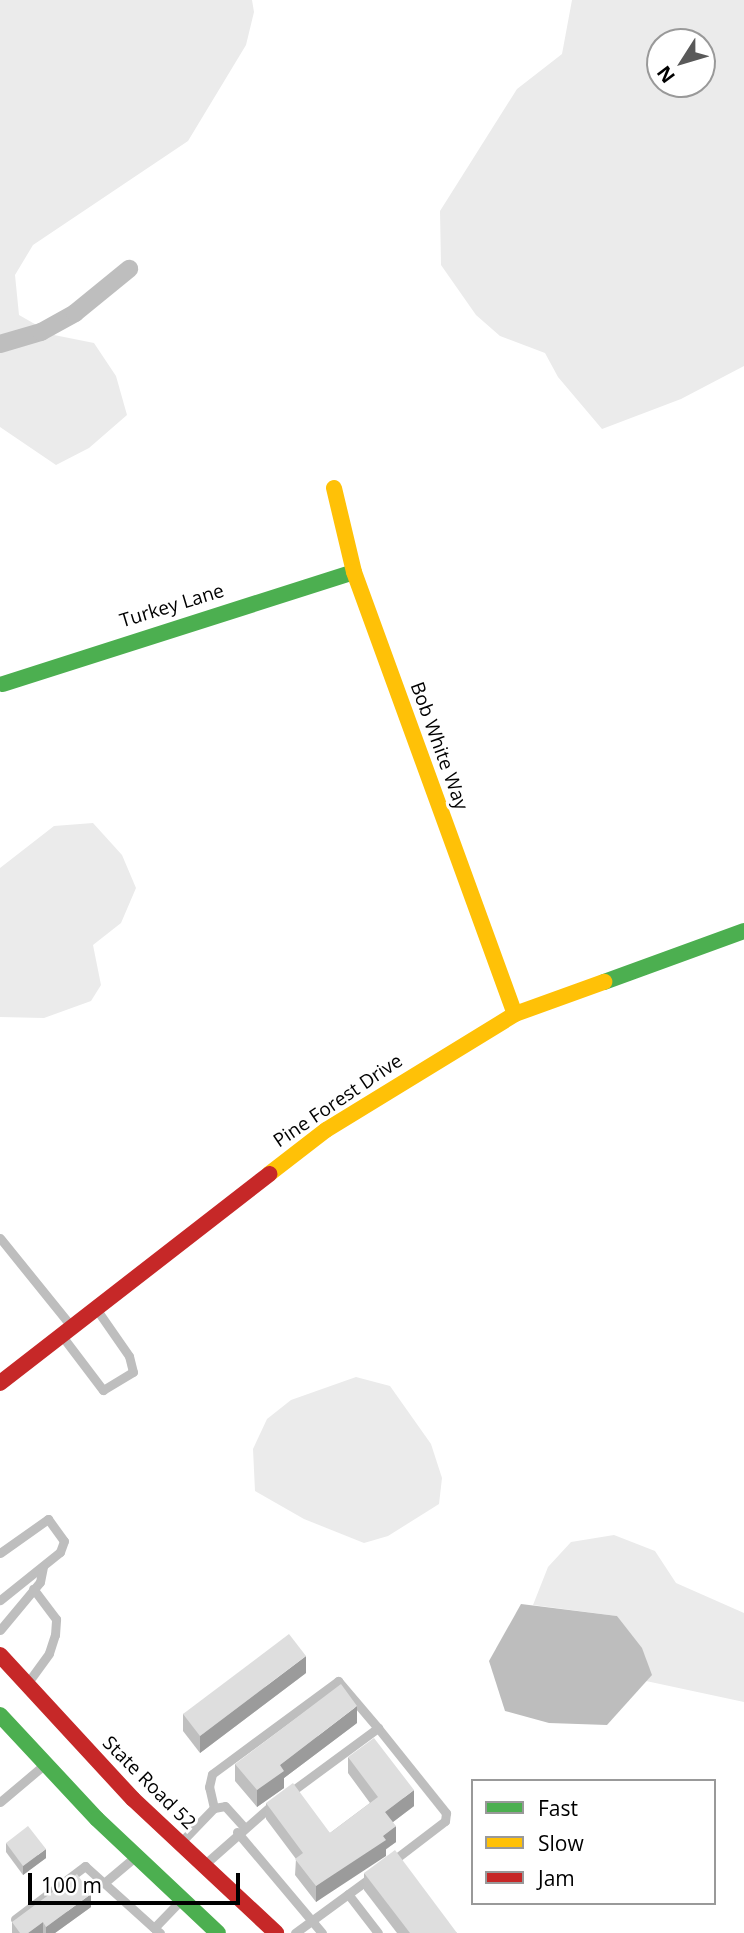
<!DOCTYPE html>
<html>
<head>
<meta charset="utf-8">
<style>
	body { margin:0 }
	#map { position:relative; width:744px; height:1933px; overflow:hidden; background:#fff; font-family:"Open Sans",sans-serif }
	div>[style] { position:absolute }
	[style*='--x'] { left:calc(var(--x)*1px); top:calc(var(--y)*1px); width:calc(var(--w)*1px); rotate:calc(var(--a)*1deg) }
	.green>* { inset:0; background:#ebebeb }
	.water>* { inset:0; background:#bdbdbd }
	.lane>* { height:9px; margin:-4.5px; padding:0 4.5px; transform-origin:4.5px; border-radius:4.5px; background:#bebebe }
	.street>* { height:18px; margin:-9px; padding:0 9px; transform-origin:9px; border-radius:9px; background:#bebebe }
	.fast>* { height:16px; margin:-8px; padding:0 8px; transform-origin:8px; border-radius:8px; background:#4caf50 }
	.slow>* { height:16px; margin:-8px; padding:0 8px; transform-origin:8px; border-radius:8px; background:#ffc107 }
	.jam>* { height:16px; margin:-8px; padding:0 8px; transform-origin:8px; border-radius:8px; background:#c62828 }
	.wall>* { inset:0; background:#bfbfbf }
	.shaded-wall>* { inset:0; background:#9b9b9b }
	.building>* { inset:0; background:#dedede }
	span { translate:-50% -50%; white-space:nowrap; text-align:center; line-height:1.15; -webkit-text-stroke:6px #fff; paint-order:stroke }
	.street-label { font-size:19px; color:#000 }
	.legend { position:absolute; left:471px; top:1779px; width:245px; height:126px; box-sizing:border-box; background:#fff; border:2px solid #999; margin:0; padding:9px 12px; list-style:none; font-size:21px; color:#000 }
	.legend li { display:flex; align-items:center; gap:14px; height:35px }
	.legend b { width:35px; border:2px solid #999 }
	.north { position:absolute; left:646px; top:28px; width:70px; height:70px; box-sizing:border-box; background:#fff; border:2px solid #999; border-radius:50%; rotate:233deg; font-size:19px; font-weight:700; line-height:28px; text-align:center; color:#000 }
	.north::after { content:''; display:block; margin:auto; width:24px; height:32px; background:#595959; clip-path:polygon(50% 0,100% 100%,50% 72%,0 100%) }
	.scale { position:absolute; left:28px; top:1873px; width:212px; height:32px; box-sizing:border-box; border:4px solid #000; border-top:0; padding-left:9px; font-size:21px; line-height:24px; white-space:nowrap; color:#000; -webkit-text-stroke:5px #fff; paint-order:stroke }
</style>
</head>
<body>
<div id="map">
	<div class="green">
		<div style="clip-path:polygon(0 0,252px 0,254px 12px,246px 45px,188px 141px,33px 245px,15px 275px,19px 315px,54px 335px,94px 343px,116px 376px,127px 415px,89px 448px,56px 465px,0 427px)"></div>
		<div style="clip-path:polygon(evenodd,572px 0,744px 0,744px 366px,681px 399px,602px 429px,558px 377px,545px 353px,500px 336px,476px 315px,441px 265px,440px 211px,517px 89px,562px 54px,572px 0,660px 42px,702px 42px,702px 84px,660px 84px,660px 42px)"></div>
		<div style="clip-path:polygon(93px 823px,122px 855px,136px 888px,121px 923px,93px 945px,101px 985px,91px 1001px,44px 1018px,0 1017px,0 868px,54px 826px)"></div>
		<div style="clip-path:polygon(356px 1377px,390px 1386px,431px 1444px,442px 1478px,439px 1504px,388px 1536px,364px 1543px,304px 1519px,255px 1491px,253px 1449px,267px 1419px,291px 1400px)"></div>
		<div style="clip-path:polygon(614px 1535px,655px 1551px,676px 1583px,744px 1613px,744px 1702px,646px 1681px,651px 1675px,617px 1616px,533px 1605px,548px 1567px,571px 1542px)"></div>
	</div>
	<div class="water">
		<div style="clip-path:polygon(521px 1604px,617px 1616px,642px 1648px,652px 1675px,607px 1725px,549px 1723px,505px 1711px,489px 1661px)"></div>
	</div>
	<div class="lane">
		<div style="--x:0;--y:1238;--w:113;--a:51.1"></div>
		<div style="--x:62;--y:1336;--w:68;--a:52.8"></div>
		<div style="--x:103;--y:1390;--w:35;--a:-31"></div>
		<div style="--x:133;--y:1372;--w:16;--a:-104"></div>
		<div style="--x:129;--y:1356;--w:56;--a:-124.8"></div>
		<div style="--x:0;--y:1553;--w:59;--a:-35.3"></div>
		<div style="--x:48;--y:1519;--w:27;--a:54"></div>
		<div style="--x:64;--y:1541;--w:12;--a:110"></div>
		<div style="--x:60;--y:1552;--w:77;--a:141.3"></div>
		<div style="--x:0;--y:1630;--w:62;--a:-50.2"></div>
		<div style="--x:40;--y:1582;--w:16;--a:-79"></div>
		<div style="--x:29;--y:1681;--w:34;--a:-54"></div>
		<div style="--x:49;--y:1653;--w:19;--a:-72"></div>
		<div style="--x:55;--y:1635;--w:16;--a:-86"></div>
		<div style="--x:56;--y:1619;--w:38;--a:-127"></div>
		<div style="--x:288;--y:1794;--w:112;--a:-36.3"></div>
		<div style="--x:378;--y:1728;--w:109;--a:51.3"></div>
		<div style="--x:446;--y:1813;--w:8;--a:97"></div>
		<div style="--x:445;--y:1821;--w:69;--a:142.6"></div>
		<div style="--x:0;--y:1802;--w:57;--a:-40.1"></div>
		<div style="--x:214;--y:1808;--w:22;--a:-103"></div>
		<div style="--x:209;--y:1787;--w:13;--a:-77"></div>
		<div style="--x:212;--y:1774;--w:157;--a:-36.4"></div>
		<div style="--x:338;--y:1681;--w:62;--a:49.6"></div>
		<div style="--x:237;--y:1832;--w:132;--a:49.9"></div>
		<div style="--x:182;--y:1841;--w:46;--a:-45.9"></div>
		<div style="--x:214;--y:1808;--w:11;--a:-10"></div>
		<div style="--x:225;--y:1806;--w:28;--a:48"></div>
		<div style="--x:205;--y:1864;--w:91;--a:-41.4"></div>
		<div style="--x:104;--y:1883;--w:67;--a:42"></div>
		<div style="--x:348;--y:1894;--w:49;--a:52.4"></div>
		<div style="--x:15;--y:1919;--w:88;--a:-37.1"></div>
		<div style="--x:85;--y:1866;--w:25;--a:42"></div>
		<div style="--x:104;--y:1883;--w:40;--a:-40"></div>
		<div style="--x:160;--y:1933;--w:8;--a:-140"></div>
		<div style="--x:154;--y:1928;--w:39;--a:-46"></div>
		<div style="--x:295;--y:1933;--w:97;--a:-36.2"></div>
	</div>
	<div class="street">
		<div style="--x:0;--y:344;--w:43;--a:-16.3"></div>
		<div style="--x:41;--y:332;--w:39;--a:-29"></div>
		<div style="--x:75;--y:313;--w:70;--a:-39.2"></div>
	</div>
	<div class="fast">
		<div style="--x:3;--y:684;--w:368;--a:-17.7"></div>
		<div style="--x:604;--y:982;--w:149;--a:-20"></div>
		<div style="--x:0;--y:1715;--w:142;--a:47"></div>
		<div style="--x:97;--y:1819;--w:166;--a:43.3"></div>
	</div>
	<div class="slow">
		<div style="--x:334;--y:488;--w:86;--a:76.6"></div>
		<div style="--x:354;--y:572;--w:470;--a:70"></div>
		<div style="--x:269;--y:1174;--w:72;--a:-37.7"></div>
		<div style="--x:326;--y:1130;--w:222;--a:-31.5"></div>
		<div style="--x:515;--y:1014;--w:95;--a:-19.8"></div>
	</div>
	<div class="jam">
		<div style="--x:0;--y:1383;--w:341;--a:-37.8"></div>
		<div style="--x:0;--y:1655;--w:196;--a:47.3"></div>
		<div style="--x:133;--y:1799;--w:196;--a:43.1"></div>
	</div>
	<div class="wall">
		<div style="clip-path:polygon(306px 1673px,200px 1753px,183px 1731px,183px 1714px)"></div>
		<div style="clip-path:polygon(357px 1723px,284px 1778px,284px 1788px,257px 1807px,235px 1781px,235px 1764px)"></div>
		<div style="clip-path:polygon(348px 1757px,414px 1806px,393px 1822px,396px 1842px,316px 1902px,295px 1875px,296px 1859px,266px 1819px,266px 1803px,330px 1833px,370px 1803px,348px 1773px)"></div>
		<div style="clip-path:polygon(6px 1843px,46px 1858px,23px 1875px,6px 1852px)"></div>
		<div style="clip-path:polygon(364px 1873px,457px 1933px,397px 1933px,364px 1890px)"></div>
		<div style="clip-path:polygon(91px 1907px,55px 1933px,12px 1933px,12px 1922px)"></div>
	</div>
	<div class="shaded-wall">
		<div style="clip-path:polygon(306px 1656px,306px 1673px,200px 1753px,200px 1736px)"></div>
		<div style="clip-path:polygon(357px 1706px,357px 1723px,284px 1778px,284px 1788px,257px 1807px,257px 1790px,280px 1765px)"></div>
		<div style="clip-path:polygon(414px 1790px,414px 1806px,385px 1828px,385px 1812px)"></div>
		<div style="clip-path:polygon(396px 1826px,396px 1842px,386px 1849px,386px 1856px,316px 1902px,316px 1886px)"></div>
		<div style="clip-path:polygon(46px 1849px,46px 1858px,23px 1875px,23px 1866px)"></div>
		<div style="clip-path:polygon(91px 1894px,91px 1907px,55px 1933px,46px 1933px,46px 1927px)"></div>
		<div style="clip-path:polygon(43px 1922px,43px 1933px,28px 1933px)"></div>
	</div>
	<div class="building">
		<div style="clip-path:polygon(289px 1634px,306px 1656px,200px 1736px,183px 1714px)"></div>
		<div style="clip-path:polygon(341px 1684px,357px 1706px,280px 1765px,284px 1771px,257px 1790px,235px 1764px)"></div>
		<div style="clip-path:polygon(374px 1738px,414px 1790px,385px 1812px,396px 1826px,383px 1836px,386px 1840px,316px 1886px,295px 1859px,303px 1853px,266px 1803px,293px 1783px,330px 1833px,378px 1797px,348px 1757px)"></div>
		<div style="clip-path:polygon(28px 1826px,46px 1849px,23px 1866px,6px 1843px)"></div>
		<div style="clip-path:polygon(395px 1850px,457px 1933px,410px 1933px,364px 1873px)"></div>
		<div style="clip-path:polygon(77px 1874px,91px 1894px,46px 1927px,43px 1922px,28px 1933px,20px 1933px,12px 1922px)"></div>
	</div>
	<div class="street-label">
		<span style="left:172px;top:606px;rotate:-17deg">Turkey Lane</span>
		<span style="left:439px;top:746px;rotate:70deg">Bob White Way</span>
		<span style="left:338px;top:1101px;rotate:-34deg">Pine Forest Drive</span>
		<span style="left:149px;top:1783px;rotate:45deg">State Road 52</span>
	</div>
	<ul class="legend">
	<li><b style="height:9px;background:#4caf50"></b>Fast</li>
	<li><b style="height:9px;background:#ffc107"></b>Slow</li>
	<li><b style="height:9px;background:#c62828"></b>Jam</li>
	</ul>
	<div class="north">N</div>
	<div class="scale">100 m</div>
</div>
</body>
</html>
